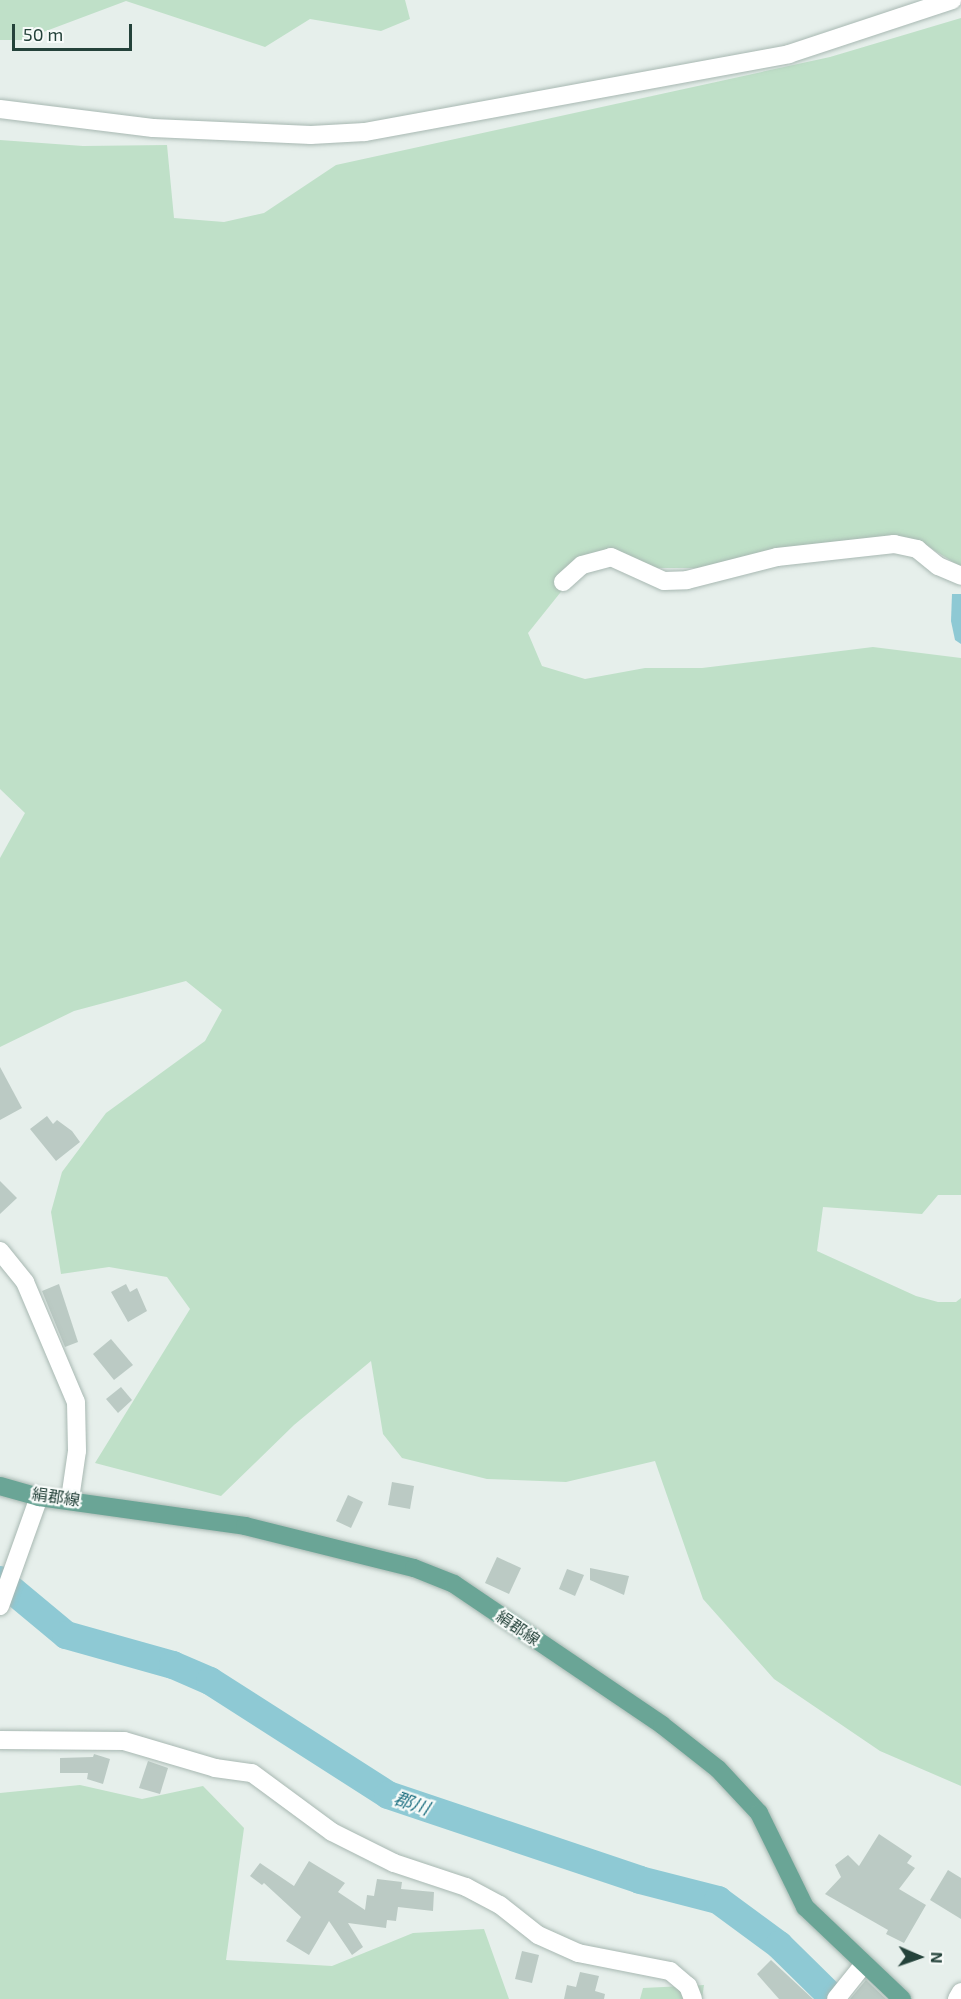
<!DOCTYPE html>
<html>
<head>
<meta charset="utf-8">
<style>
	body { margin:0 }
	#map { position:relative; width:961px; height:1999px; overflow:hidden; background:#e6efeb; font-family:"Exo 2","Noto Sans JP",sans-serif }
	div>[style] { position:absolute }
	[style*='--x'] { left:calc(var(--x)*1px); top:calc(var(--y)*1px); width:calc(var(--w)*1px); rotate:calc(var(--a)*1deg) }
	.green>* { inset:0; background:#bfe0c8 }
	.water>* { inset:0; background:#8ec9d4 }
	.stream>* { height:4.5px; margin:-2.25px; padding:0 2.25px; transform-origin:2.25px; border-radius:2.25px; background:#8ec9d4 }
	.river>* { height:28px; margin:-14px; padding:0 14px; transform-origin:14px; border-radius:14px; background:#8ec9d4 }
	.building>* { inset:0; background:#bbcac4 }
	.roads { filter:drop-shadow(0 0 2px #a8b8b2) drop-shadow(0 0 2px #a8b8b2) }
	.minor>* { height:18px; margin:-9px; padding:0 9px; transform-origin:9px; border-radius:9px; background:#fff }
	.major>* { height:18px; margin:-9px; padding:0 9px; transform-origin:9px; border-radius:9px; background:#6aa596 }
	span { translate:-50% -50%; white-space:nowrap; text-align:center; line-height:1.15; -webkit-text-stroke:4.5px #f7fbf9; paint-order:stroke }
	.street-label { font-size:16px; color:#24423a }
	.water-label { font-size:18px; color:#1c6f80; font-style:italic }
	.north { position:absolute; left:889px; top:1927px; width:60px; height:60px; -webkit-text-stroke:4px #f7fbf9; paint-order:stroke; rotate:92deg; font-size:16px; font-weight:700; line-height:24px; text-align:center; color:#24423a }
	.north::after { content:''; display:block; margin:auto; width:21px; height:27px; background:#24423a; clip-path:polygon(50% 0,100% 100%,50% 72%,0 100%) }
	.scale { position:absolute; left:12px; top:24px; width:120px; height:27px; box-sizing:border-box; border:3px solid #24423a; border-top:0; padding-left:8px; font-size:18px; line-height:21px; white-space:nowrap; color:#24423a; -webkit-text-stroke:4px #f7fbf9; paint-order:stroke }
</style>
</head>
<body>
<div id="map">
	<div class="green">
		<div style="clip-path:polygon(0 0,405px 0,410px 19px,381px 31px,310px 19px,265px 47px,126px 1px,22px 40px,0 40px)"></div>
		<div style="clip-path:polygon(961px 18px,961px 567px,921px 542px,702px 568px,657px 568px,610px 548px,564px 588px,528px 633px,542px 666px,585px 679px,645px 668px,702px 668px,873px 647px,961px 658px,961px 1195px,938px 1195px,922px 1214px,823px 1207px,817px 1251px,916px 1296px,938px 1302px,956px 1302px,961px 1298px,961px 1786px,880px 1751px,774px 1679px,703px 1599px,655px 1461px,566px 1482px,487px 1479px,402px 1458px,383px 1434px,371px 1361px,294px 1425px,221px 1496px,95px 1463px,190px 1309px,167px 1277px,109px 1267px,61px 1274px,51px 1212px,62px 1172px,106px 1113px,205px 1041px,222px 1010px,186px 981px,74px 1011px,0 1047px,0 858px,25px 813px,0 789px,0 140px,83px 146px,167px 145px,174px 218px,224px 222px,264px 213px,336px 165px,830px 57px)"></div>
		<div style="clip-path:polygon(80px 1785px,142px 1799px,203px 1786px,244px 1828px,226px 1960px,332px 1966px,413px 1933px,484px 1929px,509px 1999px,0 1999px,0 1793px)"></div>
		<div style="clip-path:polygon(704px 1985px,702px 1999px,640px 1999px,643px 1988px)"></div>
	</div>
	<div class="water">
		<div style="clip-path:polygon(952px 594px,961px 594px,961px 644px,955px 640px,951px 621px)"></div>
	</div>
	<div class="stream">
		<div style="--x:39;--y:1616;--w:5;--a:0"></div>
	</div>
	<div class="river">
		<div style="--x:0;--y:1580;--w:86;--a:39.8"></div>
		<div style="--x:66;--y:1635;--w:111;--a:15.7"></div>
		<div style="--x:173;--y:1665;--w:40;--a:23.4"></div>
		<div style="--x:210;--y:1681;--w:211;--a:32.6"></div>
		<div style="--x:388;--y:1795;--w:266;--a:18.6"></div>
		<div style="--x:640;--y:1880;--w:81;--a:14.4"></div>
		<div style="--x:718;--y:1900;--w:76;--a:36.4"></div>
		<div style="--x:779;--y:1945;--w:77;--a:44.5"></div>
	</div>
	<div class="building">
		<div style="clip-path:polygon(0 1067px,22px 1108px,0 1120px)"></div>
		<div style="clip-path:polygon(47px 1116px,53px 1124px,57px 1120px,72px 1131px,80px 1142px,56px 1161px,30px 1129px)"></div>
		<div style="clip-path:polygon(0 1181px,17px 1198px,0 1214px)"></div>
		<div style="clip-path:polygon(59px 1284px,78px 1342px,65px 1347px,42px 1291px)"></div>
		<div style="clip-path:polygon(126px 1284px,130px 1292px,137px 1288px,147px 1311px,128px 1322px,111px 1292px)"></div>
		<div style="clip-path:polygon(111px 1339px,133px 1365px,114px 1380px,93px 1354px)"></div>
		<div style="clip-path:polygon(121px 1387px,132px 1400px,118px 1413px,106px 1399px)"></div>
		<div style="clip-path:polygon(392px 1482px,414px 1486px,410px 1509px,388px 1505px)"></div>
		<div style="clip-path:polygon(348px 1495px,363px 1502px,351px 1528px,336px 1521px)"></div>
		<div style="clip-path:polygon(497px 1557px,521px 1568px,509px 1594px,485px 1583px)"></div>
		<div style="clip-path:polygon(590px 1568px,629px 1576px,624px 1595px,590px 1580px)"></div>
		<div style="clip-path:polygon(567px 1569px,584px 1575px,575px 1596px,559px 1589px)"></div>
		<div style="clip-path:polygon(94px 1754px,110px 1759px,103px 1784px,87px 1779px,88px 1773px,60px 1773px,60px 1758px,93px 1757px)"></div>
		<div style="clip-path:polygon(148px 1761px,168px 1768px,160px 1794px,139px 1788px)"></div>
		<div style="clip-path:polygon(879px 1834px,912px 1856px,907px 1863px,915px 1868px,899px 1889px,926px 1905px,904px 1943px,886px 1934px,888px 1930px,825px 1894px,841px 1877px,835px 1865px,848px 1855px,859px 1866px)"></div>
		<div style="clip-path:polygon(309px 1861px,345px 1883px,338px 1892px,365px 1910px,367px 1895px,374px 1896px,377px 1879px,402px 1882px,401px 1889px,434px 1892px,433px 1911px,398px 1907px,396px 1921px,387px 1920px,386px 1928px,348px 1923px,363px 1947px,352px 1955px,329px 1921px,309px 1955px,286px 1941px,301px 1917px,264px 1883px,262px 1885px,250px 1876px,260px 1863px,294px 1886px)"></div>
		<div style="clip-path:polygon(948px 1870px,961px 1878px,961px 1919px,930px 1900px)"></div>
		<div style="clip-path:polygon(522px 1951px,539px 1955px,532px 1983px,515px 1979px)"></div>
		<div style="clip-path:polygon(771px 1960px,813px 1999px,779px 1999px,757px 1974px)"></div>
		<div style="clip-path:polygon(580px 1972px,599px 1976px,595px 1991px,605px 1994px,604px 1999px,564px 1999px,567px 1985px,576px 1987px)"></div>
		<div style="clip-path:polygon(866px 1980px,886px 1999px,850px 1999px)"></div>
	</div>
	<div class="roads">
		<div class="minor">
			<div style="--x:0;--y:109;--w:154;--a:7.1"></div>
			<div style="--x:153;--y:128;--w:158;--a:2.5"></div>
			<div style="--x:311;--y:135;--w:54;--a:-3.2"></div>
			<div style="--x:365;--y:132;--w:431;--a:-10.4"></div>
			<div style="--x:789;--y:54;--w:172;--a:-18.3"></div>
			<div style="--x:563;--y:582;--w:25;--a:-42"></div>
			<div style="--x:582;--y:565;--w:30;--a:-15"></div>
			<div style="--x:611;--y:557;--w:58;--a:24.4"></div>
			<div style="--x:664;--y:581;--w:23;--a:-2"></div>
			<div style="--x:687;--y:580;--w:93;--a:-14.3"></div>
			<div style="--x:777;--y:557;--w:118;--a:-6.3"></div>
			<div style="--x:894;--y:544;--w:24;--a:12"></div>
			<div style="--x:917;--y:549;--w:27;--a:39"></div>
			<div style="--x:938;--y:566;--w:25;--a:23"></div>
			<div style="--x:0;--y:1251;--w:40;--a:51"></div>
			<div style="--x:25;--y:1282;--w:130;--a:67"></div>
			<div style="--x:76;--y:1402;--w:49;--a:88.8"></div>
			<div style="--x:77;--y:1451;--w:49;--a:98.3"></div>
			<div style="--x:0;--y:1606;--w:116;--a:-70.3"></div>
			<div style="--x:0;--y:1740;--w:124;--a:0.5"></div>
			<div style="--x:124;--y:1741;--w:95;--a:16.5"></div>
			<div style="--x:215;--y:1768;--w:37;--a:8"></div>
			<div style="--x:252;--y:1773;--w:99;--a:36.4"></div>
			<div style="--x:332;--y:1832;--w:69;--a:26.6"></div>
			<div style="--x:394;--y:1863;--w:76;--a:18.4"></div>
			<div style="--x:466;--y:1887;--w:38;--a:28"></div>
			<div style="--x:500;--y:1905;--w:48;--a:38.3"></div>
			<div style="--x:538;--y:1935;--w:44;--a:24.2"></div>
			<div style="--x:578;--y:1953;--w:94;--a:11.1"></div>
			<div style="--x:670;--y:1971;--w:23;--a:40"></div>
			<div style="--x:688;--y:1986;--w:14;--a:69"></div>
			<div style="--x:836;--y:1999;--w:45;--a:-51.3"></div>
			<div style="--x:957;--y:1999;--w:8;--a:-60"></div>
		</div>
		<div class="major">
			<div style="--x:0;--y:1486;--w:41;--a:15.8"></div>
			<div style="--x:39;--y:1497;--w:208;--a:8"></div>
			<div style="--x:245;--y:1526;--w:174;--a:14"></div>
			<div style="--x:414;--y:1568;--w:43;--a:21.8"></div>
			<div style="--x:454;--y:1584;--w:251;--a:34.1"></div>
			<div style="--x:662;--y:1725;--w:71;--a:38.2"></div>
			<div style="--x:718;--y:1769;--w:60;--a:47"></div>
			<div style="--x:759;--y:1813;--w:105;--a:63.9"></div>
			<div style="--x:805;--y:1907;--w:134;--a:43.5"></div>
		</div>
	</div>
	<div class="street-label">
		<span style="left:56px;top:1497px;rotate:8deg">絹郡線</span>
		<span style="left:518px;top:1628px;rotate:34deg">絹郡線</span>
	</div>
	<div class="water-label">
		<span style="left:412px;top:1803px;rotate:19deg">郡川</span>
	</div>
	<div class="north">N</div>
	<div class="scale">50 m</div>
</div>
</body>
</html>
